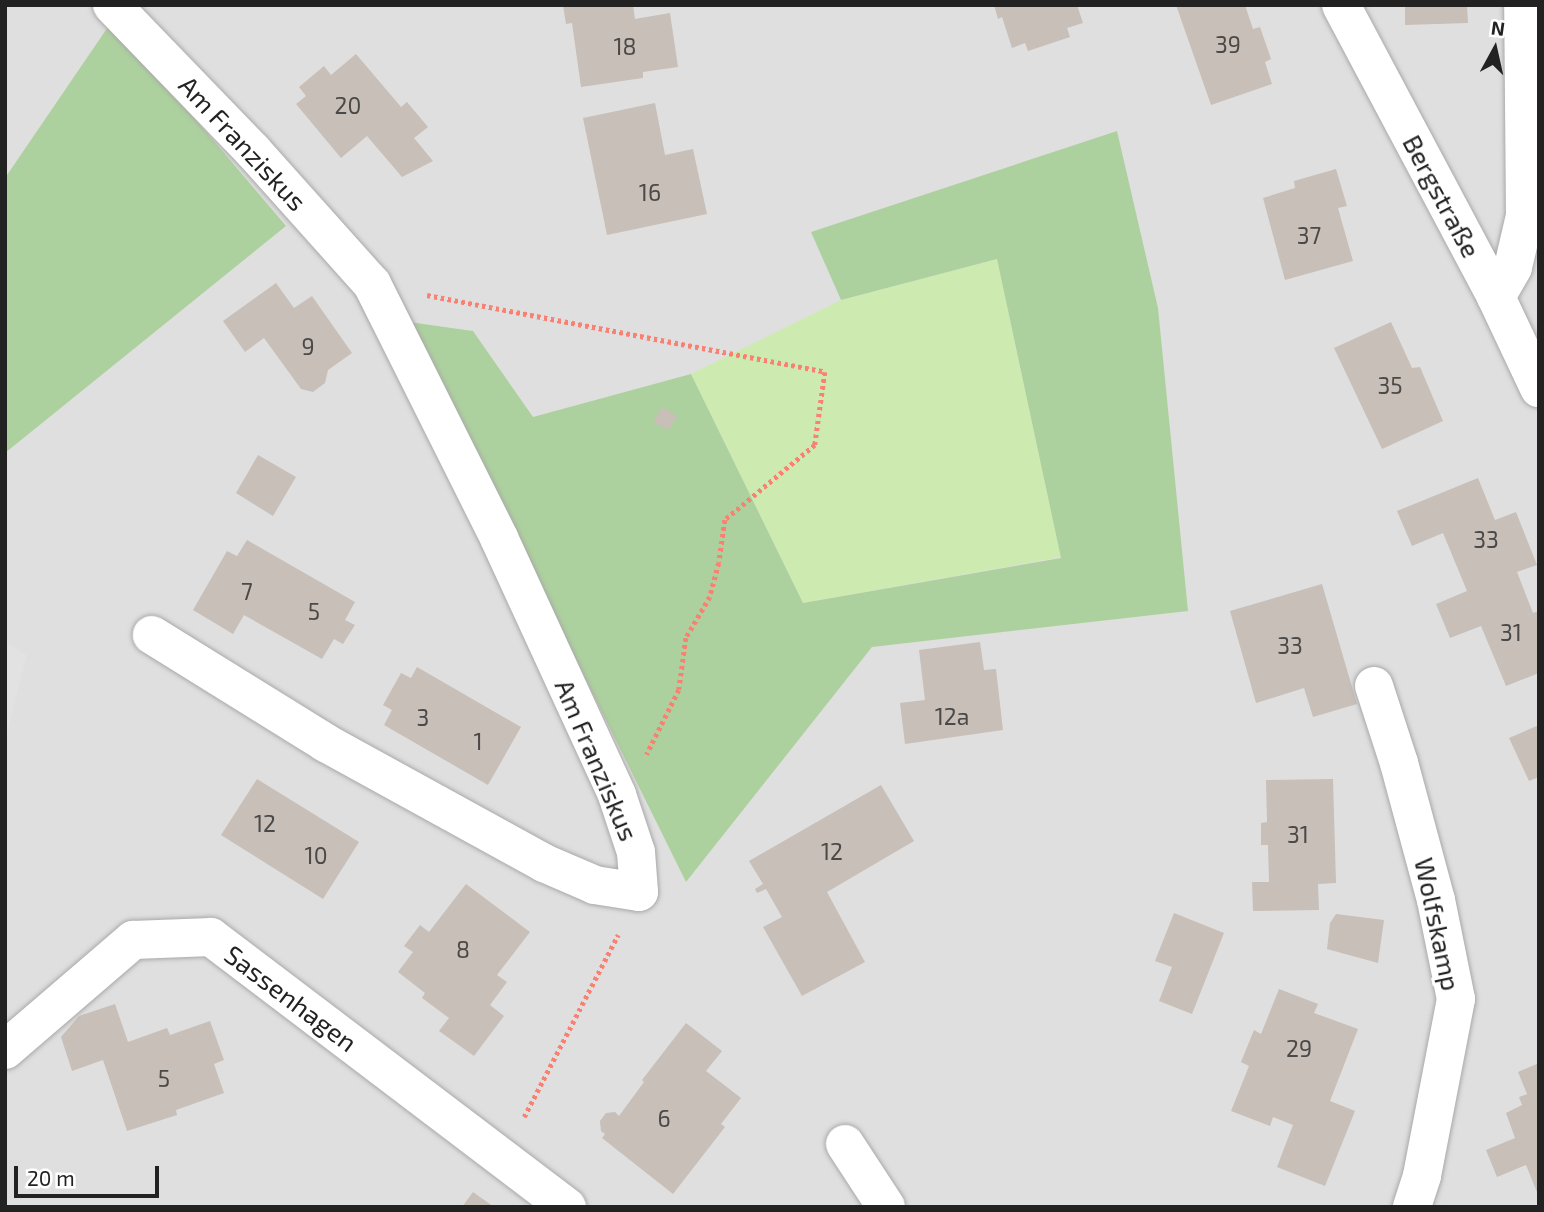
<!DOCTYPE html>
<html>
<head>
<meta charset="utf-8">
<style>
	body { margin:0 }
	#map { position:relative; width:1544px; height:1212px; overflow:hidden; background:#f2efe9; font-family:"Exo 2",sans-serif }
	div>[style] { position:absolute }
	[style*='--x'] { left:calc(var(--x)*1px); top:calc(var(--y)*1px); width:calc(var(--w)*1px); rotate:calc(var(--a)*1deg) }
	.residential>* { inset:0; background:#e0dfdf }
	.grass>* { inset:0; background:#cdebb0 }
	.forest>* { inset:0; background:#add19e }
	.parking>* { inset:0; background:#e2e2e2 }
	.building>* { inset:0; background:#c7bfb8 }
	.path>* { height:4.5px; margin-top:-2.25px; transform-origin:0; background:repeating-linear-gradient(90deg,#fa8072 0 3.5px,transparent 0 7px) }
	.roads { filter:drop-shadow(0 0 2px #a9a9a9) drop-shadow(0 0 2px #a9a9a9) }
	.street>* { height:38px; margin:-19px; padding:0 19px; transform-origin:19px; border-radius:19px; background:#fff }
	span { translate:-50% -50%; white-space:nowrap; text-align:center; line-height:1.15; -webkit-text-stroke:6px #fff; paint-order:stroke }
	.number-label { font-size:23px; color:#4b4948 }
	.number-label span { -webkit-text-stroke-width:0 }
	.street-label { font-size:26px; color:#222 }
	.frame { position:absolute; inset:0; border:7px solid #222; pointer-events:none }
	.north { position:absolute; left:1460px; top:14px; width:70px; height:70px; -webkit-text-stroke:5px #fff; paint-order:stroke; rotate:8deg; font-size:19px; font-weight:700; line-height:28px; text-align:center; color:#222 }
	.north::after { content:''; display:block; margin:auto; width:24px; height:32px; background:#222; clip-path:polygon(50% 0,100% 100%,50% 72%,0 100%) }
	.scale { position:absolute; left:14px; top:1166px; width:145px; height:32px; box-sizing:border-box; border:4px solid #222; border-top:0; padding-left:9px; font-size:21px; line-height:24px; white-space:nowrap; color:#222; -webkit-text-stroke:5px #fff; paint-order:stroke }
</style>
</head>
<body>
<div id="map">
	<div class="residential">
		<div style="clip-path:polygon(5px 5px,1539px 5px,1539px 1207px,5px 1207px)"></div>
	</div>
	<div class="grass">
		<div style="clip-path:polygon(997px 259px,1061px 557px,803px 603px,691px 374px,841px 300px)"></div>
	</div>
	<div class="forest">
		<div style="clip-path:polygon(112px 21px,286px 226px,5px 453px,5px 178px)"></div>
		<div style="clip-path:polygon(1117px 131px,1158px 308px,1188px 611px,872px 647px,686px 882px,409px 322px,473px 331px,533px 417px,691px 374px,803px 603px,1061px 558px,997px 259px,841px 300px,811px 232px)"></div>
	</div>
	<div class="parking">
		<div style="clip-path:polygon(5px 642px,27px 655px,5px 741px)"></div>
	</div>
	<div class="building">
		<div style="clip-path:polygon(563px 5px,633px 5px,635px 19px,670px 13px,678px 67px,643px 72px,643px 78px,581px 87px,572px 23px,566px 24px)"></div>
		<div style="clip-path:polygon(994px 5px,1077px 5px,1083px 23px,1067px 28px,1070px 37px,1028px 51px,1025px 43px,1012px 48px,1002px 17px,998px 19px)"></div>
		<div style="clip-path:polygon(1176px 5px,1245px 5px,1253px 29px,1260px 27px,1271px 59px,1265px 62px,1272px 84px,1211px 105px)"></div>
		<div style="clip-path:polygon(1405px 5px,1467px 5px,1468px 23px,1405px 25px)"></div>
		<div style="clip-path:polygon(356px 54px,401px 107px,407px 102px,428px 127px,414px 138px,433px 161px,402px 177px,367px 136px,341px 158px,296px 104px,306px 96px,299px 87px,324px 66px,331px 75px)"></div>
		<div style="clip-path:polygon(655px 103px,665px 155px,693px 149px,707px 214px,607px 235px,583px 118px)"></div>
		<div style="clip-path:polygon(1336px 169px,1347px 206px,1338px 208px,1353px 261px,1285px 280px,1263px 198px,1295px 188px,1294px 181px)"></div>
		<div style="clip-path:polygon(276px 283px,294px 308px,312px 296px,352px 353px,328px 370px,325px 383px,313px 392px,301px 389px,264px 338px,245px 352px,223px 321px)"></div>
		<div style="clip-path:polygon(1391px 322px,1412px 368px,1420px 367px,1443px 421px,1382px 449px,1334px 348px)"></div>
		<div style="clip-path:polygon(662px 407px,677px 416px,668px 430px,653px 422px)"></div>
		<div style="clip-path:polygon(258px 455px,296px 477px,273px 516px,236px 493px)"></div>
		<div style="clip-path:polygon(1478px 478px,1495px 520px,1516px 512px,1537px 565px,1517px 572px,1533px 613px,1539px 611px,1539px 673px,1506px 686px,1481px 626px,1450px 638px,1436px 604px,1467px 591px,1443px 533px,1412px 546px,1397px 511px)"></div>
		<div style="clip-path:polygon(247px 540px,355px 602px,345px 620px,355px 625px,343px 644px,334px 639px,322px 659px,244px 615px,233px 634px,193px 610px,227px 551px,237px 556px)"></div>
		<div style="clip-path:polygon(1322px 584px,1357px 704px,1313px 717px,1304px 688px,1256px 703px,1230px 611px)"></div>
		<div style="clip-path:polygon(980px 642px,984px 670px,996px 669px,1003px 730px,905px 744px,900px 703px,925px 700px,919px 650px)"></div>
		<div style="clip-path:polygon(417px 667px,521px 727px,488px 785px,384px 725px,392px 710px,383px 705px,401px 673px,411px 678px)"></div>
		<div style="clip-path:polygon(1539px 725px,1539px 777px,1529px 781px,1509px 738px)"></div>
		<div style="clip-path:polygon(257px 779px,359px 842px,323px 899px,221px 835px)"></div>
		<div style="clip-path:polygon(1333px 779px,1336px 883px,1318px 884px,1319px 910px,1253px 911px,1252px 882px,1269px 882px,1268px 845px,1261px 845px,1261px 823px,1267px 822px,1266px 780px)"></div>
		<div style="clip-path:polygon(881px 785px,914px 841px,827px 892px,865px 962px,802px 996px,763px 927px,782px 917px,766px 889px,757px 893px,755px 889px,763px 884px,749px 861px)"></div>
		<div style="clip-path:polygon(466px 884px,530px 932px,497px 975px,507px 982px,490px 1005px,504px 1016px,474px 1056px,439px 1031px,449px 1018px,422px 998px,425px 993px,398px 972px,413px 952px,404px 946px,420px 925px,429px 932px)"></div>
		<div style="clip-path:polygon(1174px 913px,1224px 933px,1192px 1014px,1159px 1001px,1172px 967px,1155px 961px)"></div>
		<div style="clip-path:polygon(1336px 914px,1384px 920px,1378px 963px,1327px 949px,1330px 923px)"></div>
		<div style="clip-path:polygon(1279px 989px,1318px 1004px,1314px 1013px,1358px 1029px,1330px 1101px,1355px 1111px,1325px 1186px,1277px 1167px,1293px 1125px,1273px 1117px,1270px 1126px,1231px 1111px,1249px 1066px,1241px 1062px,1254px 1030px,1261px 1034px)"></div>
		<div style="clip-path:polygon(115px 1004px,128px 1042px,167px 1028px,170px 1035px,210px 1021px,224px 1060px,214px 1064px,224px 1093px,176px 1110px,177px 1115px,127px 1131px,103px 1060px,72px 1071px,61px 1037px,79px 1016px)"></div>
		<div style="clip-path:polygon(686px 1023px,722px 1051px,706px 1071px,741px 1098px,721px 1124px,725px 1127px,673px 1194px,602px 1138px,605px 1134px,601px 1131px,600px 1121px,606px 1113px,615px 1112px,619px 1116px,644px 1082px,642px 1080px)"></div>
		<div style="clip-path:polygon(1539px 1063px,1539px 1197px,1526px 1165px,1497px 1177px,1486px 1150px,1515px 1138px,1506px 1113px,1522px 1105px,1519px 1097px,1527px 1094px,1518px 1072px)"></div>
		<div style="clip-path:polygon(473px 1192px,494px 1207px,462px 1207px)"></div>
	</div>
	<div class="path">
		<div style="--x:427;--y:295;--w:405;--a:10.9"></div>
		<div style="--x:825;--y:372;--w:74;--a:97.8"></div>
		<div style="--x:815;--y:445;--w:117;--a:140.2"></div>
		<div style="--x:725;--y:520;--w:43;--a:97.9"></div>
		<div style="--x:719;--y:563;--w:35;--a:105"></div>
		<div style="--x:710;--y:597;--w:48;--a:120.3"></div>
		<div style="--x:686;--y:638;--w:52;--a:97.7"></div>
		<div style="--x:679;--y:690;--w:72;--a:116.6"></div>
		<div style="--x:524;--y:1117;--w:205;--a:-62.7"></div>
	</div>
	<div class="roads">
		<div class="street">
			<div style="--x:112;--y:5;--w:203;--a:46"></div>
			<div style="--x:253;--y:151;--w:178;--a:48.2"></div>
			<div style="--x:372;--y:284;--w:284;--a:63.4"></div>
			<div style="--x:499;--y:538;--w:283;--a:65.3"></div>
			<div style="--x:617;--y:795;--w:60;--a:71.6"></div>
			<div style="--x:636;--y:852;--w:40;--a:85.7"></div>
			<div style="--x:639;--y:892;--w:45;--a:-171"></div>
			<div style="--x:595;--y:885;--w:56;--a:-156.7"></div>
			<div style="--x:544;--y:863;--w:249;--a:-151.2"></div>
			<div style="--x:326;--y:743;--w:205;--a:-148.2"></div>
			<div style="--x:1341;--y:5;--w:331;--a:62"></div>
			<div style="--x:1496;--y:297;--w:101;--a:64.7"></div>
			<div style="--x:1496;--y:297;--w:34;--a:-60"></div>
			<div style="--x:1513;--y:267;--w:52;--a:-76.8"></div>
			<div style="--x:1525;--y:216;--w:211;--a:-90.5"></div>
			<div style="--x:1374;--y:686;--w:81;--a:72"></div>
			<div style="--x:1399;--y:763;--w:142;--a:74.9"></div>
			<div style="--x:1436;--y:900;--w:101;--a:78.6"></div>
			<div style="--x:1456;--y:999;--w:180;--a:100.9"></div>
			<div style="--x:1422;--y:1176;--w:33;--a:108"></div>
			<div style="--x:5;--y:1050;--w:169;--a:-40.7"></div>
			<div style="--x:133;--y:940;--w:78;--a:-2.2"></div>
			<div style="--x:211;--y:937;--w:447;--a:37.2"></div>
			<div style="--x:845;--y:1144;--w:75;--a:56.9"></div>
		</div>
	</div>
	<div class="number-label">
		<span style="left:1228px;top:44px">39</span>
		<span style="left:625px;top:46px">18</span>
		<span style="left:348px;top:105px">20</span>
		<span style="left:650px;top:192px">16</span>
		<span style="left:1309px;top:235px">37</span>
		<span style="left:308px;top:346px">9</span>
		<span style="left:1390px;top:385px">35</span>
		<span style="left:1486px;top:539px">33</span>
		<span style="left:247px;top:591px">7</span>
		<span style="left:314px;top:611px">5</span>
		<span style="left:1511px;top:632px">31</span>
		<span style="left:1290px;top:645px">33</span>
		<span style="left:952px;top:716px">12a</span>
		<span style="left:423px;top:717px">3</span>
		<span style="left:478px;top:741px">1</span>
		<span style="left:265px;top:823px">12</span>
		<span style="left:1298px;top:834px">31</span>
		<span style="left:832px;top:851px">12</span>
		<span style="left:316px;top:855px">10</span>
		<span style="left:463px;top:949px">8</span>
		<span style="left:1299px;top:1048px">29</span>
		<span style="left:164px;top:1078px">5</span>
		<span style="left:664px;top:1118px">6</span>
	</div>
	<div class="street-label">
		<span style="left:243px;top:143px;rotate:47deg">Am Franziskus</span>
		<span style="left:1442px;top:196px;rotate:62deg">Bergstraße</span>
		<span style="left:597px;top:760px;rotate:67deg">Am Franziskus</span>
		<span style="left:1438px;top:924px;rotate:78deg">Wolfskamp</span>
		<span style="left:291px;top:998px;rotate:37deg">Sassenhagen</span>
	</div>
	<div class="frame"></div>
	<div class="north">N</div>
	<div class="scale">20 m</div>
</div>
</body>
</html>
